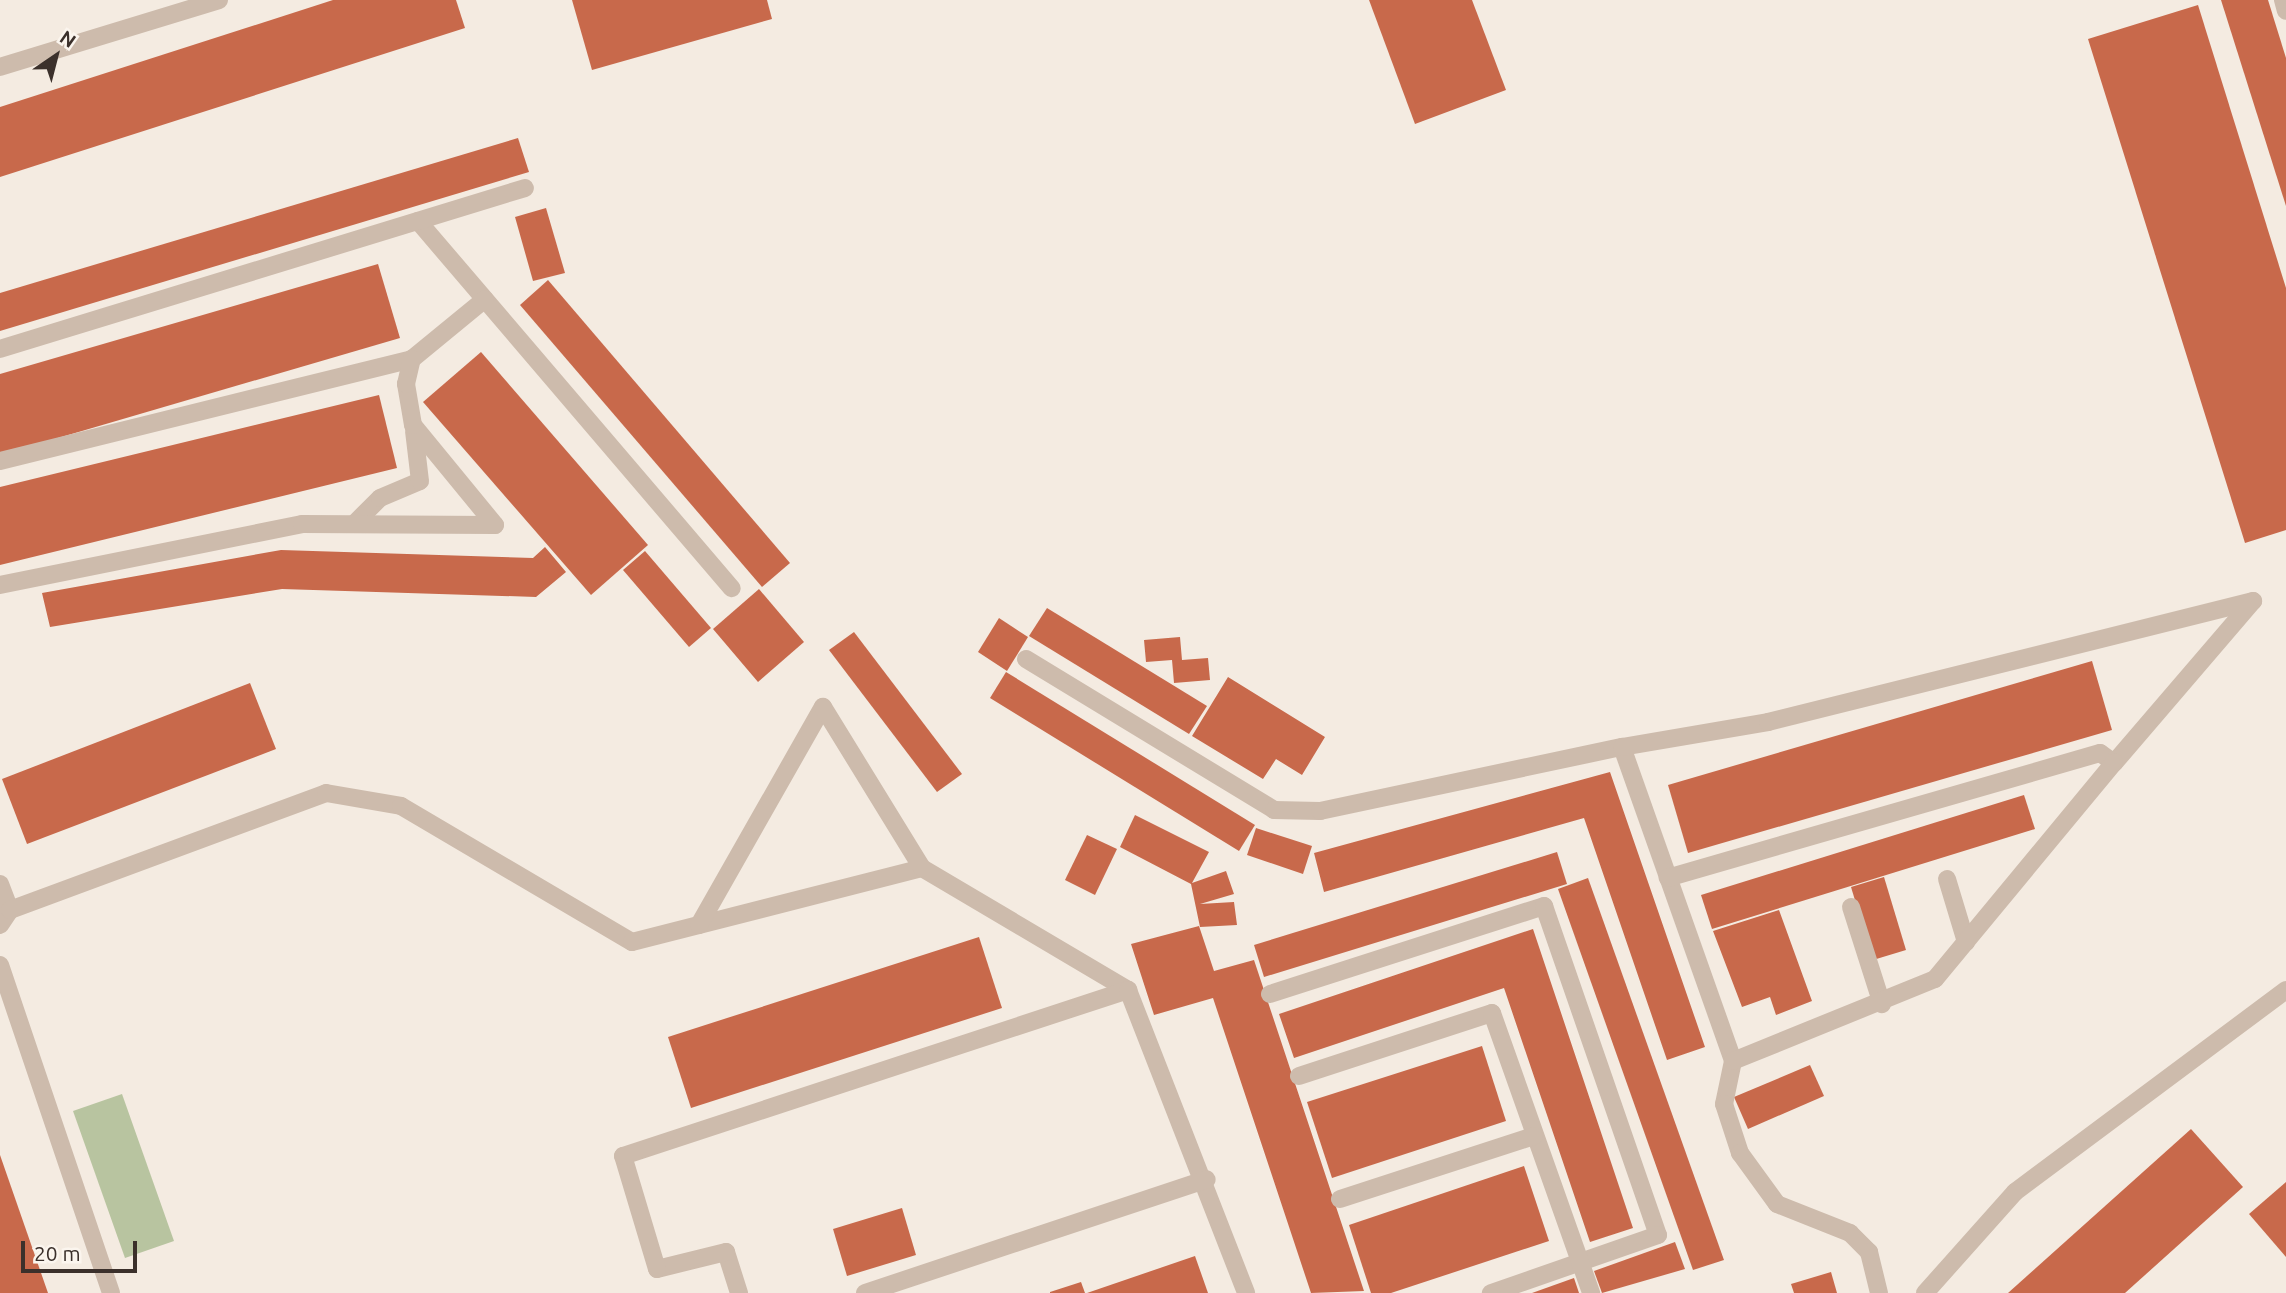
<!DOCTYPE html>
<html>
<head>
<meta charset="utf-8">
<style>
	body { margin:0 }
	#map { position:relative; width:2286px; height:1293px; overflow:hidden; background:#f4ebe1; font-family:Ubuntu,sans-serif }
	div>[style] { position:absolute }
	[style*='--x'] { left:calc(var(--x)*1px); top:calc(var(--y)*1px); width:calc(var(--w)*1px); rotate:calc(var(--a)*1deg) }
	.green>* { inset:0; background:#b8c4a0 }
	.building>* { inset:0; background:#c8694b }
	.lane>* { height:18px; margin:-9px; padding:0 9px; transform-origin:9px; border-radius:9px; background:#cdbbac }
	span { translate:-50% -50%; white-space:nowrap; text-align:center; line-height:1.15; -webkit-text-stroke:5px #fbf5ee; paint-order:stroke }
	.north { position:absolute; left:21px; top:21px; width:70px; height:70px; -webkit-text-stroke:5px #fbf5ee; paint-order:stroke; rotate:35deg; font-size:19px; font-weight:700; line-height:28px; text-align:center; color:#3b302b }
	.north::after { content:''; display:block; margin:auto; width:24px; height:32px; background:#3b302b; clip-path:polygon(50% 0,100% 100%,50% 72%,0 100%) }
	.scale { position:absolute; left:21px; top:1241px; width:116px; height:32px; box-sizing:border-box; border:4px solid #3b302b; border-top:0; padding-left:9px; font-size:21px; line-height:24px; white-space:nowrap; color:#3b302b; -webkit-text-stroke:5px #fbf5ee; paint-order:stroke }
</style>
</head>
<body>
<div id="map">
	<div class="green">
		<div style="clip-path:polygon(122px 1094px,174px 1241px,125px 1258px,73px 1111px)"></div>
	</div>
	<div class="building">
		<div style="clip-path:polygon(333px 0,456px 0,465px 28px,0 177px,0 107px)"></div>
		<div style="clip-path:polygon(572px 0,767px 0,772px 19px,592px 70px)"></div>
		<div style="clip-path:polygon(1369px 0,1472px 0,1506px 90px,1415px 124px)"></div>
		<div style="clip-path:polygon(2221px 0,2268px 0,2286px 58px,2286px 206px)"></div>
		<div style="clip-path:polygon(2198px 5px,2286px 288px,2286px 530px,2245px 543px,2088px 39px)"></div>
		<div style="clip-path:polygon(518px 138px,529px 172px,0 331px,0 293px)"></div>
		<div style="clip-path:polygon(546px 208px,565px 273px,533px 281px,515px 217px)"></div>
		<div style="clip-path:polygon(378px 264px,400px 338px,0 455px,0 374px)"></div>
		<div style="clip-path:polygon(548px 280px,790px 563px,762px 587px,520px 305px)"></div>
		<div style="clip-path:polygon(481px 352px,648px 545px,591px 595px,423px 402px)"></div>
		<div style="clip-path:polygon(379px 395px,397px 468px,0 565px,0 487px)"></div>
		<div style="clip-path:polygon(545px 547px,566px 572px,536px 597px,282px 589px,50px 627px,42px 593px,281px 550px,533px 558px)"></div>
		<div style="clip-path:polygon(645px 551px,711px 628px,689px 647px,623px 570px)"></div>
		<div style="clip-path:polygon(759px 589px,804px 642px,758px 682px,713px 629px)"></div>
		<div style="clip-path:polygon(1047px 608px,1207px 706px,1189px 734px,1029px 636px)"></div>
		<div style="clip-path:polygon(999px 618px,1028px 637px,1007px 671px,978px 652px)"></div>
		<div style="clip-path:polygon(854px 632px,962px 774px,937px 792px,829px 650px)"></div>
		<div style="clip-path:polygon(1180px 637px,1182px 660px,1208px 658px,1210px 680px,1174px 683px,1172px 660px,1146px 662px,1144px 640px)"></div>
		<div style="clip-path:polygon(2092px 661px,2112px 730px,1688px 853px,1668px 785px)"></div>
		<div style="clip-path:polygon(1006px 672px,1255px 825px,1239px 851px,990px 698px)"></div>
		<div style="clip-path:polygon(1228px 677px,1325px 737px,1302px 775px,1276px 759px,1263px 779px,1192px 736px)"></div>
		<div style="clip-path:polygon(250px 683px,276px 749px,27px 844px,2px 779px)"></div>
		<div style="clip-path:polygon(1610px 772px,1705px 1047px,1667px 1060px,1584px 818px,1324px 892px,1314px 853px)"></div>
		<div style="clip-path:polygon(2024px 795px,2035px 829px,1712px 929px,1701px 895px)"></div>
		<div style="clip-path:polygon(1135px 815px,1209px 852px,1192px 883px,1226px 871px,1234px 894px,1200px 904px,1234px 902px,1237px 925px,1200px 927px,1191px 884px,1120px 847px)"></div>
		<div style="clip-path:polygon(1256px 828px,1312px 846px,1303px 874px,1247px 855px)"></div>
		<div style="clip-path:polygon(1087px 835px,1117px 849px,1095px 895px,1065px 880px)"></div>
		<div style="clip-path:polygon(1557px 852px,1567px 884px,1264px 977px,1254px 945px)"></div>
		<div style="clip-path:polygon(1884px 877px,1906px 950px,1873px 960px,1851px 887px)"></div>
		<div style="clip-path:polygon(1588px 878px,1724px 1260px,1693px 1270px,1558px 889px)"></div>
		<div style="clip-path:polygon(1779px 910px,1812px 1001px,1776px 1015px,1770px 997px,1742px 1007px,1713px 931px)"></div>
		<div style="clip-path:polygon(1199px 926px,1214px 971px,1254px 960px,1364px 1291px,1311px 1293px,1213px 998px,1154px 1015px,1131px 944px)"></div>
		<div style="clip-path:polygon(1533px 929px,1633px 1228px,1590px 1242px,1504px 988px,1294px 1058px,1279px 1014px)"></div>
		<div style="clip-path:polygon(979px 937px,1002px 1008px,691px 1108px,668px 1037px)"></div>
		<div style="clip-path:polygon(1482px 1046px,1506px 1121px,1332px 1178px,1307px 1102px)"></div>
		<div style="clip-path:polygon(1810px 1065px,1824px 1096px,1748px 1129px,1734px 1097px)"></div>
		<div style="clip-path:polygon(2191px 1129px,2243px 1187px,2125px 1293px,2008px 1293px)"></div>
		<div style="clip-path:polygon(0 1155px,48px 1293px,0 1293px)"></div>
		<div style="clip-path:polygon(1524px 1166px,1549px 1241px,1391px 1293px,1371px 1293px,1349px 1225px)"></div>
		<div style="clip-path:polygon(2286px 1182px,2286px 1257px,2249px 1214px)"></div>
		<div style="clip-path:polygon(902px 1208px,916px 1255px,847px 1276px,833px 1229px)"></div>
		<div style="clip-path:polygon(1675px 1242px,1685px 1269px,1602px 1293px,1594px 1271px)"></div>
		<div style="clip-path:polygon(1195px 1256px,1208px 1293px,1087px 1293px)"></div>
		<div style="clip-path:polygon(1831px 1272px,1837px 1293px,1794px 1293px,1791px 1284px)"></div>
		<div style="clip-path:polygon(1574px 1278px,1579px 1293px,1532px 1293px)"></div>
		<div style="clip-path:polygon(1081px 1282px,1085px 1293px,1050px 1293px,1050px 1292px)"></div>
	</div>
	<div class="lane">
		<div style="--x:2283;--y:0;--w:11;--a:75"></div>
		<div style="--x:0;--y:67;--w:229;--a:-17"></div>
		<div style="--x:418;--y:221;--w:483;--a:49.5"></div>
		<div style="--x:0;--y:349;--w:549;--a:-17.05"></div>
		<div style="--x:0;--y:461;--w:424;--a:-13.9"></div>
		<div style="--x:412;--y:359;--w:94;--a:-39.4"></div>
		<div style="--x:355;--y:523;--w:35;--a:-45"></div>
		<div style="--x:380;--y:498;--w:43;--a:-23"></div>
		<div style="--x:420;--y:481;--w:50;--a:-96.8"></div>
		<div style="--x:0;--y:585;--w:308;--a:-11.4"></div>
		<div style="--x:302;--y:524;--w:193;--a:0.3"></div>
		<div style="--x:495;--y:525;--w:129;--a:-129.4"></div>
		<div style="--x:413;--y:425;--w:42;--a:-99.7"></div>
		<div style="--x:406;--y:384;--w:26;--a:-77"></div>
		<div style="--x:1026;--y:659;--w:290;--a:31.3"></div>
		<div style="--x:1274;--y:810;--w:46;--a:1.2"></div>
		<div style="--x:1320;--y:811;--w:309;--a:-12"></div>
		<div style="--x:1622;--y:747;--w:333;--a:70.5"></div>
		<div style="--x:1733;--y:1061;--w:44;--a:101.8"></div>
		<div style="--x:1724;--y:1104;--w:52;--a:71.9"></div>
		<div style="--x:1740;--y:1153;--w:63;--a:54"></div>
		<div style="--x:1777;--y:1204;--w:79;--a:21.7"></div>
		<div style="--x:1850;--y:1233;--w:27;--a:45"></div>
		<div style="--x:1869;--y:1252;--w:42;--a:76.3"></div>
		<div style="--x:1622;--y:747;--w:148;--a:-9.7"></div>
		<div style="--x:1768;--y:722;--w:500;--a:-14"></div>
		<div style="--x:2253;--y:601;--w:213;--a:130.6"></div>
		<div style="--x:2114;--y:763;--w:17;--a:-144"></div>
		<div style="--x:2100;--y:753;--w:450;--a:163.9"></div>
		<div style="--x:1947;--y:879;--w:66;--a:73.2"></div>
		<div style="--x:0;--y:884;--w:28;--a:69"></div>
		<div style="--x:1851;--y:907;--w:102;--a:72.3"></div>
		<div style="--x:0;--y:925;--w:18;--a:-56"></div>
		<div style="--x:10;--y:910;--w:337;--a:-20.3"></div>
		<div style="--x:326;--y:793;--w:76;--a:9.8"></div>
		<div style="--x:401;--y:806;--w:268;--a:30.5"></div>
		<div style="--x:632;--y:942;--w:299;--a:-14.3"></div>
		<div style="--x:922;--y:868;--w:239;--a:30.6"></div>
		<div style="--x:699;--y:925;--w:251;--a:-60.4"></div>
		<div style="--x:823;--y:707;--w:189;--a:58.4"></div>
		<div style="--x:0;--y:965;--w:346;--a:71.3"></div>
		<div style="--x:1270;--y:994;--w:288;--a:-17.8"></div>
		<div style="--x:1544;--y:906;--w:348;--a:70.9"></div>
		<div style="--x:1658;--y:1235;--w:177;--a:160.8"></div>
		<div style="--x:1733;--y:1061;--w:218;--a:-22.1"></div>
		<div style="--x:1935;--y:979;--w:281;--a:-50.4"></div>
		<div style="--x:1299;--y:1076;--w:203;--a:-18.1"></div>
		<div style="--x:1492;--y:1013;--w:297;--a:70.5"></div>
		<div style="--x:1340;--y:1199;--w:204;--a:-18"></div>
		<div style="--x:739;--y:1293;--w:43;--a:-107.6"></div>
		<div style="--x:726;--y:1252;--w:71;--a:166.2"></div>
		<div style="--x:657;--y:1269;--w:118;--a:-106.7"></div>
		<div style="--x:623;--y:1156;--w:532;--a:-18.2"></div>
		<div style="--x:1128;--y:990;--w:325;--a:68.7"></div>
		<div style="--x:865;--y:1293;--w:360;--a:-18.4"></div>
		<div style="--x:1925;--y:1293;--w:135;--a:-48.3"></div>
		<div style="--x:2015;--y:1192;--w:338;--a:-36.7"></div>
	</div>
	<div class="north">N</div>
	<div class="scale">20 m</div>
</div>
</body>
</html>
